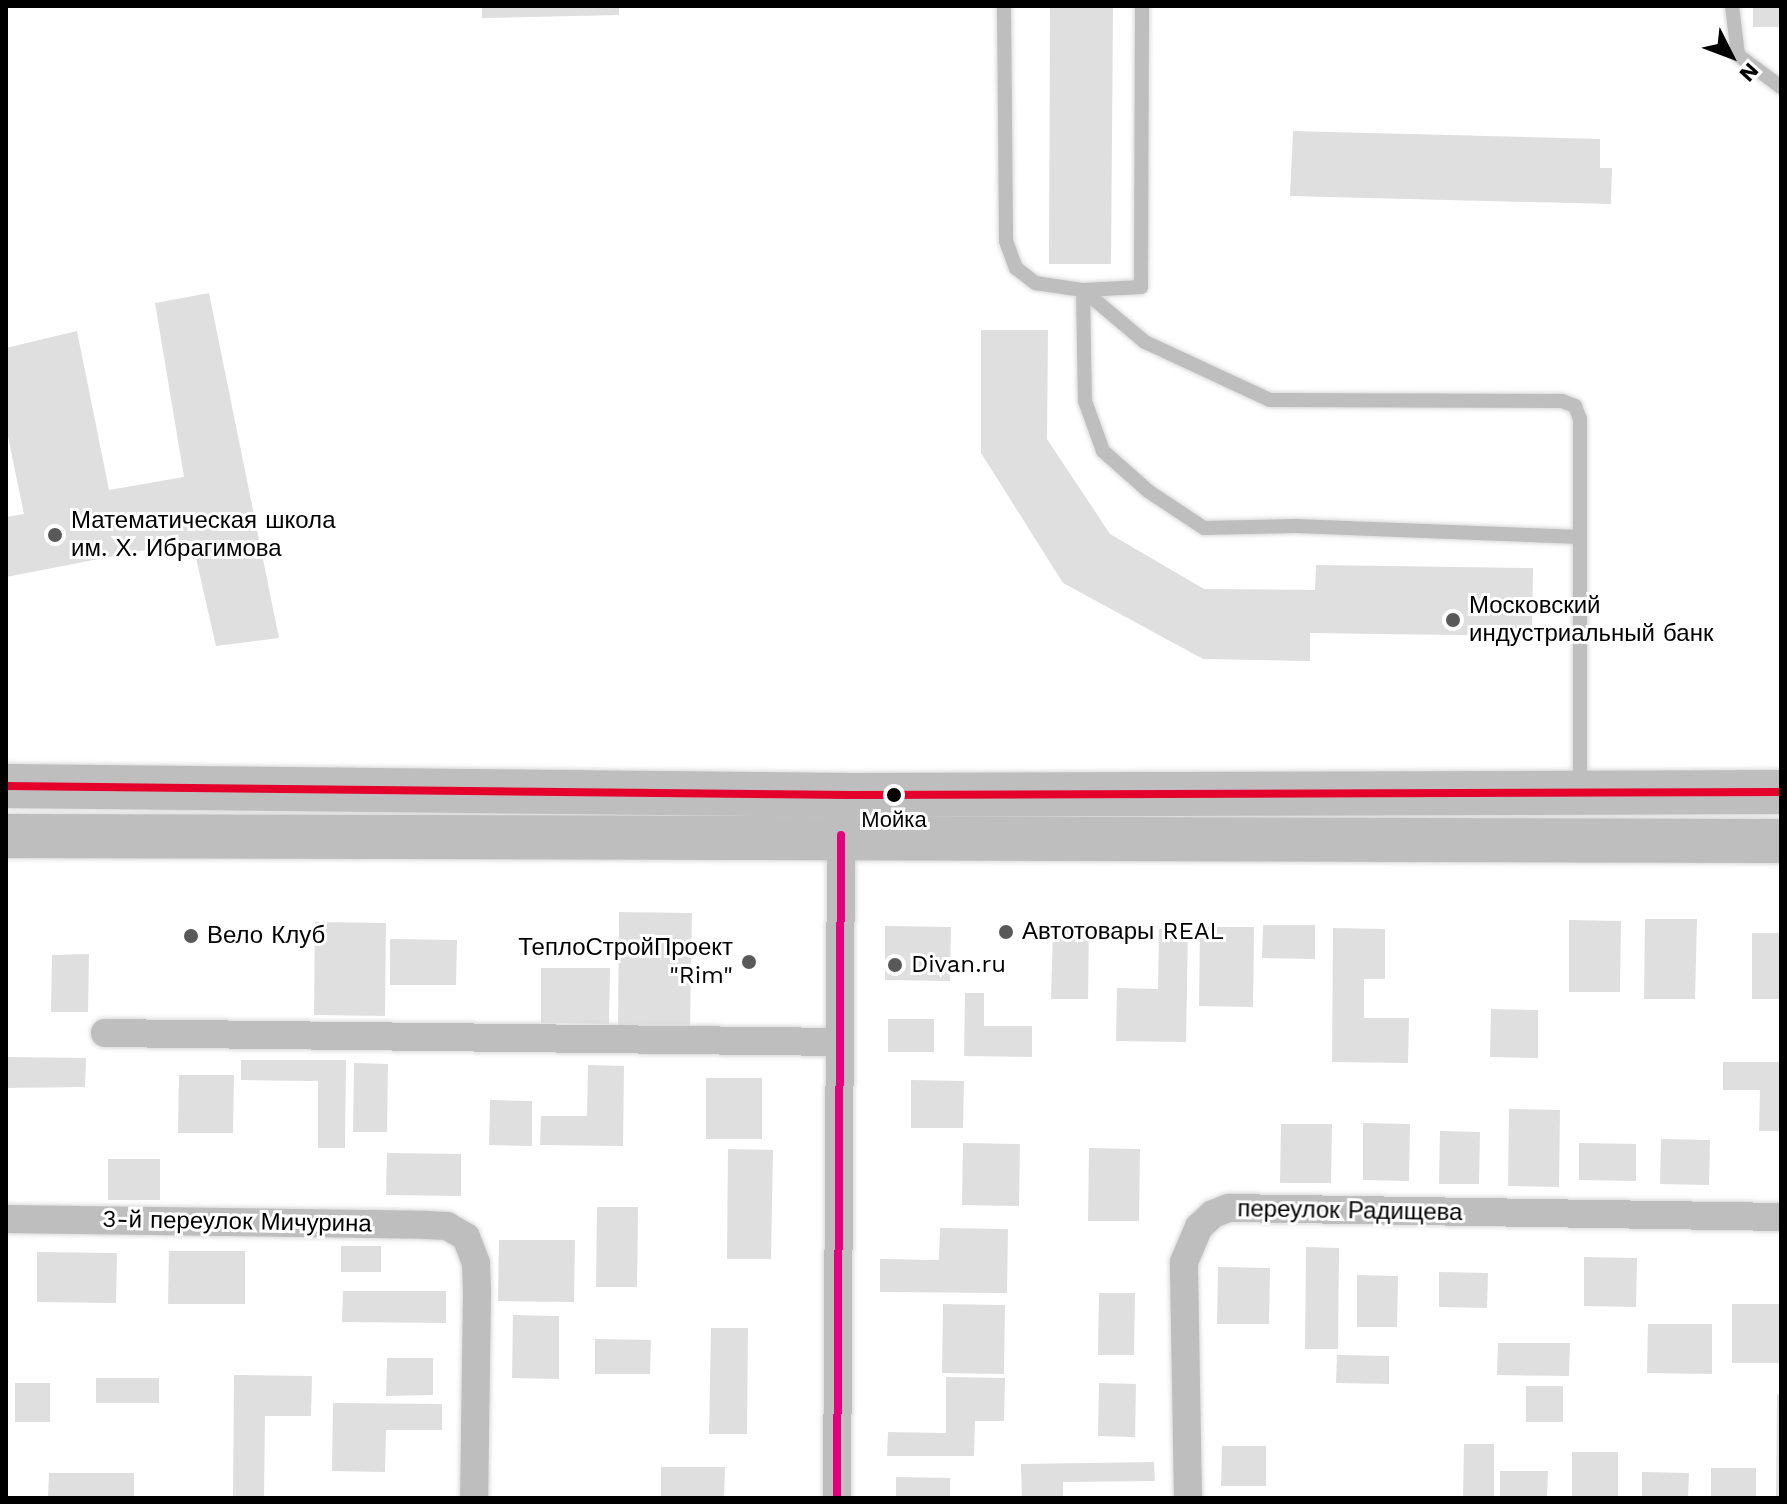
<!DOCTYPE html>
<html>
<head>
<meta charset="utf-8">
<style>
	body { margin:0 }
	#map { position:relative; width:1787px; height:1504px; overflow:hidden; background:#fff; font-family:"Work Sans",sans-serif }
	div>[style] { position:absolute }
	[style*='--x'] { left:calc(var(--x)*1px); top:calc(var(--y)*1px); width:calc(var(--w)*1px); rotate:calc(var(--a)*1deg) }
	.building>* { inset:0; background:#dfdfdf }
	.roads { filter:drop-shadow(0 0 2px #dbdbdb) drop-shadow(0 0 2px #dbdbdb) }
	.service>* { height:14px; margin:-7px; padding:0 7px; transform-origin:7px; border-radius:7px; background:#bebebe }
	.minor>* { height:28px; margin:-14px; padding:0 14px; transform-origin:14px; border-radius:14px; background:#bebebe }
	.primary>* { height:44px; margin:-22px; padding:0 22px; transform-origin:22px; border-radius:22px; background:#bebebe }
	.bus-1>* { height:8px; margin:-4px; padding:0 4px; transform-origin:4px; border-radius:4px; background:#e4002b }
	.bus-2>* { height:8px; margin:-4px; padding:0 4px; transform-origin:4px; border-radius:4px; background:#e5007d }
	.dots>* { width:22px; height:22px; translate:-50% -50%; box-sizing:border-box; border:4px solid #fff; border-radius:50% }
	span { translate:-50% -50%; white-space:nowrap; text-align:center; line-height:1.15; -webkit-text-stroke:6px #fff; paint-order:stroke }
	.bus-label { font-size:22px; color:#000 }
	.poi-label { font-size:24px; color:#000 }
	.left { translate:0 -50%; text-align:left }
	.right { translate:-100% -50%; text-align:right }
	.street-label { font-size:24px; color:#000 }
	.frame { position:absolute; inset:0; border:8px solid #000; pointer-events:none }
	.north { position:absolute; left:1691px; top:16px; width:80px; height:80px; -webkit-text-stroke:6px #fff; paint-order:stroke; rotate:132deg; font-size:22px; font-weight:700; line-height:32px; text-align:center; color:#000 }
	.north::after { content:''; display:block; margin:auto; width:28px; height:36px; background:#000; clip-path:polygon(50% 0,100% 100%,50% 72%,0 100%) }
</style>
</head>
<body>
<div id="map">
	<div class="building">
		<div style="clip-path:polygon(482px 6px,619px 6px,619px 15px,482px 18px)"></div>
		<div style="clip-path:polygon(1050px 6px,1113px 6px,1111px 264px,1049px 264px)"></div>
		<div style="clip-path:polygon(1753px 6px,1781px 6px,1781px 27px,1753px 27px)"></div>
		<div style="clip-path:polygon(1293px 131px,1600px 139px,1600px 168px,1612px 168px,1611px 204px,1290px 196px)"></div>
		<div style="clip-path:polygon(209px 293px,279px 638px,216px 646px,192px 541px,6px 577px,6px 517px,24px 514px,6px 427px,6px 348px,77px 331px,109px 490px,184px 477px,155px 303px)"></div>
		<div style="clip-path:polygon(981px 330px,1048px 330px,1047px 439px,1110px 534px,1204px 589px,1315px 590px,1316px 565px,1533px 568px,1532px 636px,1310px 633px,1310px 661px,1203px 659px,1063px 583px,981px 453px)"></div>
		<div style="clip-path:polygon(619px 912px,692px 913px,690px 1029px,618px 1028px)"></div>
		<div style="clip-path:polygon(1645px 919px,1697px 919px,1695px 999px,1644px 999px)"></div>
		<div style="clip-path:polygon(1569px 920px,1621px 921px,1620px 992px,1569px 992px)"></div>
		<div style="clip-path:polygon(315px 922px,386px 923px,385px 1016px,314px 1015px)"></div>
		<div style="clip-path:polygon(1263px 925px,1315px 925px,1315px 959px,1262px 958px)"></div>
		<div style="clip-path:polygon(885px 926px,951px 927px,950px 981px,885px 980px)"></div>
		<div style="clip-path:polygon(1200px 927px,1254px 927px,1253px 1007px,1199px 1006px)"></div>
		<div style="clip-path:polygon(1053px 928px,1089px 928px,1088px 999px,1051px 999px)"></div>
		<div style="clip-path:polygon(1333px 928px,1385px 929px,1385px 979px,1364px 979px,1364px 1018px,1409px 1018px,1408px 1063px,1332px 1062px)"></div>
		<div style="clip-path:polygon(1159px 929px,1188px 929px,1186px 1042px,1116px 1041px,1117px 988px,1158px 989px)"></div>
		<div style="clip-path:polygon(1752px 933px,1781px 933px,1781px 999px,1752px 999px)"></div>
		<div style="clip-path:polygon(390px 939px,457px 940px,456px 985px,390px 985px)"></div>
		<div style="clip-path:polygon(89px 954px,88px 1012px,51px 1012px,52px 955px)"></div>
		<div style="clip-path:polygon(541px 968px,610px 968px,609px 1024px,541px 1023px)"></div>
		<div style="clip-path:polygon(965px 993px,984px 993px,984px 1026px,1032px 1026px,1032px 1057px,964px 1056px)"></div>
		<div style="clip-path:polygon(1491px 1009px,1538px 1010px,1538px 1058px,1490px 1057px)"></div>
		<div style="clip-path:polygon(888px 1019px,934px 1019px,934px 1052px,888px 1052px)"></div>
		<div style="clip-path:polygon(6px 1057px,86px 1058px,85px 1087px,6px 1088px)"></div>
		<div style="clip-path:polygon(241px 1060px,346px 1060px,345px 1148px,318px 1148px,318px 1081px,241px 1080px)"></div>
		<div style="clip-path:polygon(1723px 1062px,1781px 1062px,1781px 1131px,1759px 1131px,1760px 1090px,1723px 1090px)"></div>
		<div style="clip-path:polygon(354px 1063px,388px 1064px,387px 1132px,353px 1132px)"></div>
		<div style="clip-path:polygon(588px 1065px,624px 1066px,623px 1146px,540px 1145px,541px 1116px,587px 1116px)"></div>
		<div style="clip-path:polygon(179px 1075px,234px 1075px,233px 1133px,178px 1133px)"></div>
		<div style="clip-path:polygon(706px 1078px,762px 1078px,762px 1139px,706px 1139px)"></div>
		<div style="clip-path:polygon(911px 1080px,964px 1081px,963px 1128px,911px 1128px)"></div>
		<div style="clip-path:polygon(490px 1100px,532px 1101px,532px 1146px,489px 1145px)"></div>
		<div style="clip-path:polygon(1509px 1109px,1560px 1110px,1559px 1187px,1508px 1186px)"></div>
		<div style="clip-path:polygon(1363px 1123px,1410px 1124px,1409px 1181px,1363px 1180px)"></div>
		<div style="clip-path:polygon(1281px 1124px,1332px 1124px,1331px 1183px,1280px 1183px)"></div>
		<div style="clip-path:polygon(1440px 1131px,1480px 1132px,1479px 1184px,1439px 1184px)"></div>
		<div style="clip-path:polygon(1661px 1139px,1710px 1140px,1709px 1185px,1660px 1184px)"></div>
		<div style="clip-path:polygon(963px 1143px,1020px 1144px,1019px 1206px,962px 1205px)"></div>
		<div style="clip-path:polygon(1579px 1143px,1636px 1144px,1636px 1181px,1579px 1180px)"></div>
		<div style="clip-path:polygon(1089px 1148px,1140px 1149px,1139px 1221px,1088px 1221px)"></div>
		<div style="clip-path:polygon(728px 1149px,773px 1150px,771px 1259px,727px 1259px)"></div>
		<div style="clip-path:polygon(387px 1153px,461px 1154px,461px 1196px,386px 1195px)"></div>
		<div style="clip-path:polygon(108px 1159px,160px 1159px,160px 1200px,108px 1200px)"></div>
		<div style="clip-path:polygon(597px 1207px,638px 1207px,637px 1287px,596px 1287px)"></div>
		<div style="clip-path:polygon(940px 1228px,1008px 1229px,1007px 1293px,880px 1292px,880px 1259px,939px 1260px)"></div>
		<div style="clip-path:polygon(499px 1240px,575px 1240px,574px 1302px,498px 1301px)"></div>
		<div style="clip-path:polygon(341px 1246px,381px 1246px,381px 1272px,341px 1272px)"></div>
		<div style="clip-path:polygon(1306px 1247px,1339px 1248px,1338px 1349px,1305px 1349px)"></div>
		<div style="clip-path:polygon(169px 1251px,245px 1251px,245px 1304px,168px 1304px)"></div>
		<div style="clip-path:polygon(37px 1252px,117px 1253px,116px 1303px,37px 1302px)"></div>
		<div style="clip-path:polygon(1584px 1257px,1637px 1258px,1636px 1307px,1584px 1306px)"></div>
		<div style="clip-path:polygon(1218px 1267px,1270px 1268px,1269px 1324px,1217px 1324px)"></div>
		<div style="clip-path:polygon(1439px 1272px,1488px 1273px,1487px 1308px,1439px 1307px)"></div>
		<div style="clip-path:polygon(1357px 1275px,1398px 1276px,1397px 1327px,1357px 1327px)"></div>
		<div style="clip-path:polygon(343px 1291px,446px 1291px,446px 1323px,342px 1322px)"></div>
		<div style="clip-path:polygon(1099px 1293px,1135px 1293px,1134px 1355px,1098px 1355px)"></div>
		<div style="clip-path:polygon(943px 1304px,1005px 1305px,1004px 1374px,942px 1373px)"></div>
		<div style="clip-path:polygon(1732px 1304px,1781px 1304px,1781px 1363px,1732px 1363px)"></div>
		<div style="clip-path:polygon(513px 1315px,559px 1316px,559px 1379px,512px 1378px)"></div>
		<div style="clip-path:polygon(1648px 1324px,1712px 1324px,1712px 1374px,1647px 1373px)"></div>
		<div style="clip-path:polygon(711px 1328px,748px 1328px,747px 1434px,709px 1434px)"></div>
		<div style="clip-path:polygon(595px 1339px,651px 1340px,650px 1374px,595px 1374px)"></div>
		<div style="clip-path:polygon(1498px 1343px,1570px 1343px,1569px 1376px,1497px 1375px)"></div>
		<div style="clip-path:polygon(1337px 1355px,1389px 1356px,1389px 1384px,1336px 1383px)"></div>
		<div style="clip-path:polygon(387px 1358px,433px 1358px,433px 1395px,386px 1396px)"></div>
		<div style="clip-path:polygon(234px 1375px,312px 1376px,311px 1416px,265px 1416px,264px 1497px,233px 1497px)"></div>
		<div style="clip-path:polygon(946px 1377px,1005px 1378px,1004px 1421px,975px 1421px,974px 1456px,887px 1456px,888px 1432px,946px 1433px)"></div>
		<div style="clip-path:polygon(96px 1378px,159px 1378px,159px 1403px,96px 1403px)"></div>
		<div style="clip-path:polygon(15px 1383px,50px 1383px,50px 1422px,15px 1422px)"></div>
		<div style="clip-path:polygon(1099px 1383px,1136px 1384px,1135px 1437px,1098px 1436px)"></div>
		<div style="clip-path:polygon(1526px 1386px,1563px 1386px,1563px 1422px,1526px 1422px)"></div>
		<div style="clip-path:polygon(1777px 1394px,1781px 1394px,1781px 1498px,1776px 1498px)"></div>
		<div style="clip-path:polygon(333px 1403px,442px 1404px,442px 1430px,386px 1430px,385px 1472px,332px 1471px)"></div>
		<div style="clip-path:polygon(1464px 1444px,1494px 1444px,1494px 1498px,1463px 1498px)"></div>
		<div style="clip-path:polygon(1222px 1446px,1266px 1446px,1266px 1486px,1221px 1486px)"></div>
		<div style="clip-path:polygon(1572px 1452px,1618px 1452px,1618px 1498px,1572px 1498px)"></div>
		<div style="clip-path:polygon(1154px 1462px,1155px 1481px,1063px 1482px,1063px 1498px,1022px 1498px,1021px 1464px)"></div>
		<div style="clip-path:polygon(661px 1467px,725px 1467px,724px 1498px,661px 1498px)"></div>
		<div style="clip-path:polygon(1711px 1468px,1756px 1468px,1756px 1498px,1711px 1498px)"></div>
		<div style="clip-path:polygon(1500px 1471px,1548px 1471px,1547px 1498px,1500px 1498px)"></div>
		<div style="clip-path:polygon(1642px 1472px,1689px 1473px,1688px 1498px,1642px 1498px)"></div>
		<div style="clip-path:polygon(49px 1473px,134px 1473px,134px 1498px,48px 1498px)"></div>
		<div style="clip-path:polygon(896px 1477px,950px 1478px,950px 1498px,896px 1498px)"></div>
	</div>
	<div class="roads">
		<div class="service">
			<div style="--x:1004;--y:6;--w:235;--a:89.5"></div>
			<div style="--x:1006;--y:241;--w:29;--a:70"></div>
			<div style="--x:1016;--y:268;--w:24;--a:38"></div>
			<div style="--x:1035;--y:283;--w:49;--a:8.3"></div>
			<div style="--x:1083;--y:290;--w:58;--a:-3"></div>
			<div style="--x:1141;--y:287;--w:281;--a:-89.8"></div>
			<div style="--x:1732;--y:6;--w:49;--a:83"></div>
			<div style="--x:1738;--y:55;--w:54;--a:36.7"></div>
			<div style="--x:1083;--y:290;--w:81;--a:40"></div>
			<div style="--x:1145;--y:342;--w:138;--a:24.9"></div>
			<div style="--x:1270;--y:400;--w:292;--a:0.2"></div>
			<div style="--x:1562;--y:401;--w:14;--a:21"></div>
			<div style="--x:1575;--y:406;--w:14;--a:69"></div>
			<div style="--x:1580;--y:419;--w:368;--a:90"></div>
			<div style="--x:1083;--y:290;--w:111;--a:89"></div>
			<div style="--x:1085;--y:401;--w:53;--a:70.2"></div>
			<div style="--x:1103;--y:451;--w:60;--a:41.6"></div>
			<div style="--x:1148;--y:491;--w:67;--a:33.5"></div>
			<div style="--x:1204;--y:528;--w:92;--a:-1.2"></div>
			<div style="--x:1296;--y:526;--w:284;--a:2.2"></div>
		</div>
		<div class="minor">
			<div style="--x:105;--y:1033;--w:732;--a:0.7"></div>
			<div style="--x:6;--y:1219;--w:420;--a:0.8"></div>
			<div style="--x:426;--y:1225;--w:21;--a:3"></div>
			<div style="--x:447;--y:1226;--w:22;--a:30"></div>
			<div style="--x:466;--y:1237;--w:28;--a:69"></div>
			<div style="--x:476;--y:1263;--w:28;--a:88"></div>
			<div style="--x:477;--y:1291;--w:207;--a:90.8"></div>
			<div style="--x:837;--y:1498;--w:663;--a:-89.65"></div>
			<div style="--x:1188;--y:1498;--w:236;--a:-91"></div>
			<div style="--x:1184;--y:1262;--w:38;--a:-67"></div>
			<div style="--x:1199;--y:1227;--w:19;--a:-43"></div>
			<div style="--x:1213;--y:1214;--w:17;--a:-21"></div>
			<div style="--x:1229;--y:1208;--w:552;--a:0.93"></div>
		</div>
		<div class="primary">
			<div style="--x:6;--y:786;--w:845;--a:0.61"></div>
			<div style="--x:851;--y:795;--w:930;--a:-0.18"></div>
			<div style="--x:6;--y:836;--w:1775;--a:0.16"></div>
		</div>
	</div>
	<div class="bus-1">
		<div style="--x:6;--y:786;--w:845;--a:0.61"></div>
		<div style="--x:851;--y:795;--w:930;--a:-0.18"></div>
	</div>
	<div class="bus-2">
		<div style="--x:837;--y:1498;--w:663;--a:-89.65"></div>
	</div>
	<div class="dots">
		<div style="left:55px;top:535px;background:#595959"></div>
		<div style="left:1453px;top:620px;background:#595959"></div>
		<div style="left:894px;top:795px;background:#000"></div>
		<div style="left:1006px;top:932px;background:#595959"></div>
		<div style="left:191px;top:936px;background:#595959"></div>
		<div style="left:749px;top:962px;background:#595959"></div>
		<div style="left:895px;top:965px;background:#595959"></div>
	</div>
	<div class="bus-label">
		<span style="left:894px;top:820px">Мойка</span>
	</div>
	<div class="poi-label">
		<span class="left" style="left:71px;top:535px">Математическая школа<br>им. Х. Ибрагимова</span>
		<span class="left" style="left:1469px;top:620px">Московский<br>индустриальный банк</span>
		<span class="left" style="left:1022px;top:932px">Автотовары REAL</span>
		<span class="left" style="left:207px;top:936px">Вело Клуб</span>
		<span class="right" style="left:733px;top:962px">ТеплоСтройПроект<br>"Rim"</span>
		<span class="left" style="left:911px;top:965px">Divan.ru</span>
	</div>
	<div class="street-label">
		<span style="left:1350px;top:1211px;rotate:1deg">переулок Радищева</span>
		<span style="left:237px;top:1222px;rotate:1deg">3-й переулок Мичурина</span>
	</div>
	<div class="frame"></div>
	<div class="north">N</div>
</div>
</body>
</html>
